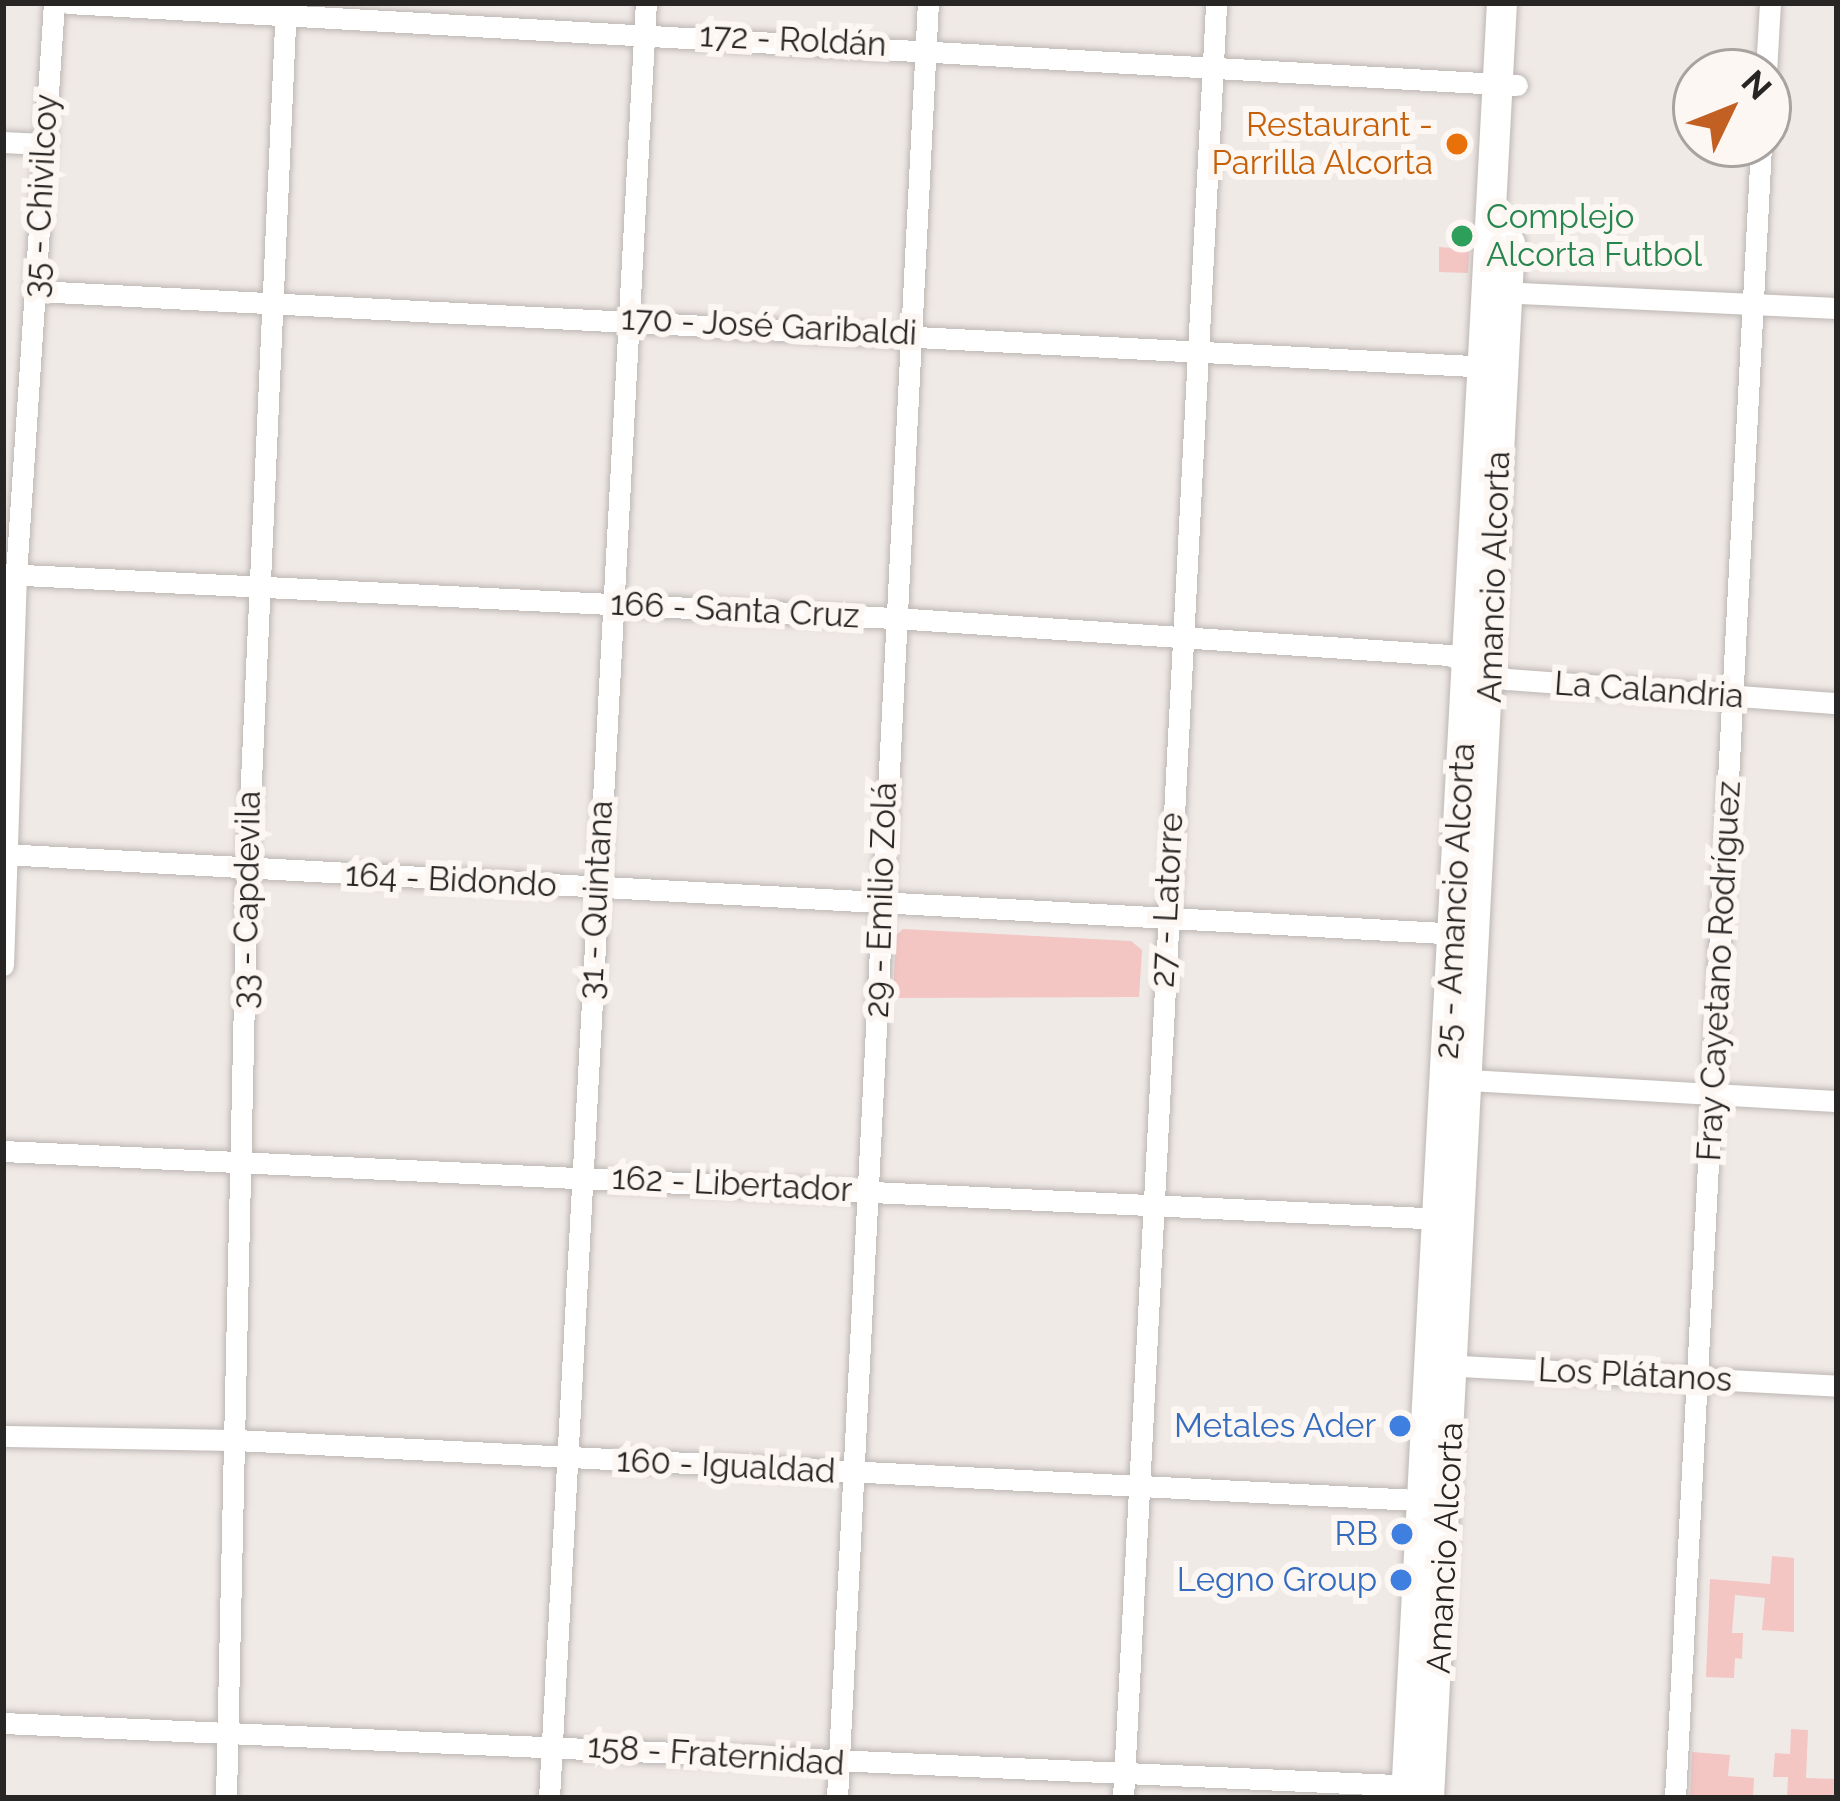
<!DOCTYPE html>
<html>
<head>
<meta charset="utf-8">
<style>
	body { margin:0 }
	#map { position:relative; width:1840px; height:1801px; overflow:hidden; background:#f0eae7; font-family:Raleway,sans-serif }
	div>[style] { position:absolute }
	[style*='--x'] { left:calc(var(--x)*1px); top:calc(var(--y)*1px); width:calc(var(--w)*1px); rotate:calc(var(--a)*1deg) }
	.building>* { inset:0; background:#f3c5c3 }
	.roads { filter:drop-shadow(0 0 3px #bdb7b4) drop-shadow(0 0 3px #bdb7b4) }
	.street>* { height:21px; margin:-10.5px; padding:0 10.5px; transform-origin:10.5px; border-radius:10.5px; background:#fff }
	.secondary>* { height:30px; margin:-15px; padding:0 15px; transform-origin:15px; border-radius:15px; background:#fff }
	.dots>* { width:33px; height:33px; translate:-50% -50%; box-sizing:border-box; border:6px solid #fdf7f4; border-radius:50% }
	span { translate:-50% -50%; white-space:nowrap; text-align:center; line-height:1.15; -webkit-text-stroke:12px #fdf7f4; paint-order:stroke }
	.street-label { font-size:33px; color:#282625 }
	.food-label { font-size:33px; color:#c56008 }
	.right { translate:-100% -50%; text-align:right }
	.leisure-label { font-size:33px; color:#27864d }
	.left { translate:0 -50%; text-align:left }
	.shop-label { font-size:33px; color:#366cbe }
	.frame { position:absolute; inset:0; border:6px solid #282625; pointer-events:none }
	.north { position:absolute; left:1672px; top:48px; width:120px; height:120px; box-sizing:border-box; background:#fdf7f4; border:3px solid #a8a3a1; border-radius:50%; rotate:47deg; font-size:33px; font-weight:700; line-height:48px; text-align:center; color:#282625 }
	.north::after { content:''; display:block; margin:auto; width:42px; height:54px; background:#c26023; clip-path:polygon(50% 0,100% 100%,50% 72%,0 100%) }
</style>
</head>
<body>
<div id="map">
	<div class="building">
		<div style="clip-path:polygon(1453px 223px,1471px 224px,1468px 273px,1439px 272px,1439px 247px,1452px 248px)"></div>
		<div style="clip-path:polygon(903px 929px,1131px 941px,1142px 950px,1139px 997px,893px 998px,896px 935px)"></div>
		<div style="clip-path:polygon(1772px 1556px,1794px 1558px,1794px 1632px,1762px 1630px,1765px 1598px,1735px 1595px,1732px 1633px,1743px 1633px,1742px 1659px,1735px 1658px,1734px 1678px,1706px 1677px,1710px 1579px,1770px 1584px)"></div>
		<div style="clip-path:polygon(1791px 1729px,1808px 1730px,1806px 1778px,1837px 1779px,1837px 1798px,1787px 1798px,1788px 1777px,1773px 1777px,1775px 1753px,1790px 1754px)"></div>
		<div style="clip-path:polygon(1692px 1752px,1730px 1755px,1728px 1776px,1754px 1778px,1753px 1798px,1690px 1798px)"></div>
	</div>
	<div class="roads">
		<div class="street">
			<div style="--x:68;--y:3;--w:1451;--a:3.24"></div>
			<div style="--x:1766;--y:72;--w:69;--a:-86.7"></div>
			<div style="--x:3;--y:142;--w:39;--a:3"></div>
			<div style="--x:36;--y:291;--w:1458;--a:2.99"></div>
			<div style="--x:1499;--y:292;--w:338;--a:2.7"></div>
			<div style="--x:3;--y:574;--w:892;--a:2.83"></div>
			<div style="--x:894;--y:618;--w:556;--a:3.81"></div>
			<div style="--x:1449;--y:655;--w:63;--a:22.5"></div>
			<div style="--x:1507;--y:679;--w:331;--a:4.2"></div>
			<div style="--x:3;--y:854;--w:1461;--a:3.14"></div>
			<div style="--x:3;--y:965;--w:390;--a:-88.1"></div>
			<div style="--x:16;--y:575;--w:573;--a:-86.2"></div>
			<div style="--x:1453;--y:1079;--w:385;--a:3.3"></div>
			<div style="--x:3;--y:1151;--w:1446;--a:2.7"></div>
			<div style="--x:1442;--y:1365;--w:396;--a:3"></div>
			<div style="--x:3;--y:1436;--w:233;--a:1"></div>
			<div style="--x:236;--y:1440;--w:1201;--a:2.91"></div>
			<div style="--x:3;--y:1723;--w:1415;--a:2.55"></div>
			<div style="--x:226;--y:1798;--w:929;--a:-88.71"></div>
			<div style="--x:247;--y:869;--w:867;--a:-87.42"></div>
			<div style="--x:549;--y:1798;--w:1798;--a:-86.91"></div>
			<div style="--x:837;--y:1798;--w:1797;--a:-87.1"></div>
			<div style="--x:1123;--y:1798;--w:1797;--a:-87.03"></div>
			<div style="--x:1675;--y:1798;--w:1656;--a:-87.02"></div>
		</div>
		<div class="secondary">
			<div style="--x:1406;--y:1798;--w:1798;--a:-86.94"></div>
			<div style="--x:1429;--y:1798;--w:1557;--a:-87.02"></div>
		</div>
	</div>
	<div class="dots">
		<div style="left:1457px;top:144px;background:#e8710a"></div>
		<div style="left:1462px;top:236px;background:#2e9e5b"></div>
		<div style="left:1400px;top:1426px;background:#3f7fe0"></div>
		<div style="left:1402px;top:1534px;background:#3f7fe0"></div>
		<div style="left:1401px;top:1580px;background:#3f7fe0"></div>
	</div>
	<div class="street-label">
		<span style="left:793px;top:40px;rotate:3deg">172 - Roldán</span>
		<span style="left:41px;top:196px;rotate:-87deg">35 - Chivilcoy</span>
		<span style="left:769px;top:326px;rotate:3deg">170 - José Garibaldi</span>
		<span style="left:1494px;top:577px;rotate:-88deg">Amancio Alcorta</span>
		<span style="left:735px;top:610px;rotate:3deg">166 - Santa Cruz</span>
		<span style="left:1649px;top:690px;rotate:4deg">La Calandria</span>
		<span style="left:451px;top:880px;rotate:3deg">164 - Bidondo</span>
		<span style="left:247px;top:900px;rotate:-89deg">33 - Capdevila</span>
		<span style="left:596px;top:900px;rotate:-87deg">31 - Quintana</span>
		<span style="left:881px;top:900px;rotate:-88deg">29 - Emilio Zolá</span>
		<span style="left:1167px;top:900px;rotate:-87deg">27 - Latorre</span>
		<span style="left:1455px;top:901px;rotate:-87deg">25 - Amancio Alcorta</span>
		<span style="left:1719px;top:971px;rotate:-87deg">Fray Cayetano Rodríguez</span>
		<span style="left:732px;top:1184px;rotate:3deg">162 - Libertador</span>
		<span style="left:1635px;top:1375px;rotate:3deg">Los Plátanos</span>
		<span style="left:726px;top:1466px;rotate:3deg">160 - Igualdad</span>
		<span style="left:1445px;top:1548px;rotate:-87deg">Amancio Alcorta</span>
		<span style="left:716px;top:1755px;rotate:4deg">158 - Fraternidad</span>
	</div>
	<div class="food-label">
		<span class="right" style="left:1433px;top:144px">Restaurant -<br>Parrilla Alcorta</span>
	</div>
	<div class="leisure-label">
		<span class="left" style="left:1486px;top:236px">Complejo<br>Alcorta Futbol</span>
	</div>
	<div class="shop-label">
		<span class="right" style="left:1376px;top:1426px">Metales Ader</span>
		<span class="right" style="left:1378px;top:1534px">RB</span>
		<span class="right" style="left:1377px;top:1580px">Legno Group</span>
	</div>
	<div class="frame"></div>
	<div class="north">N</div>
</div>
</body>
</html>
